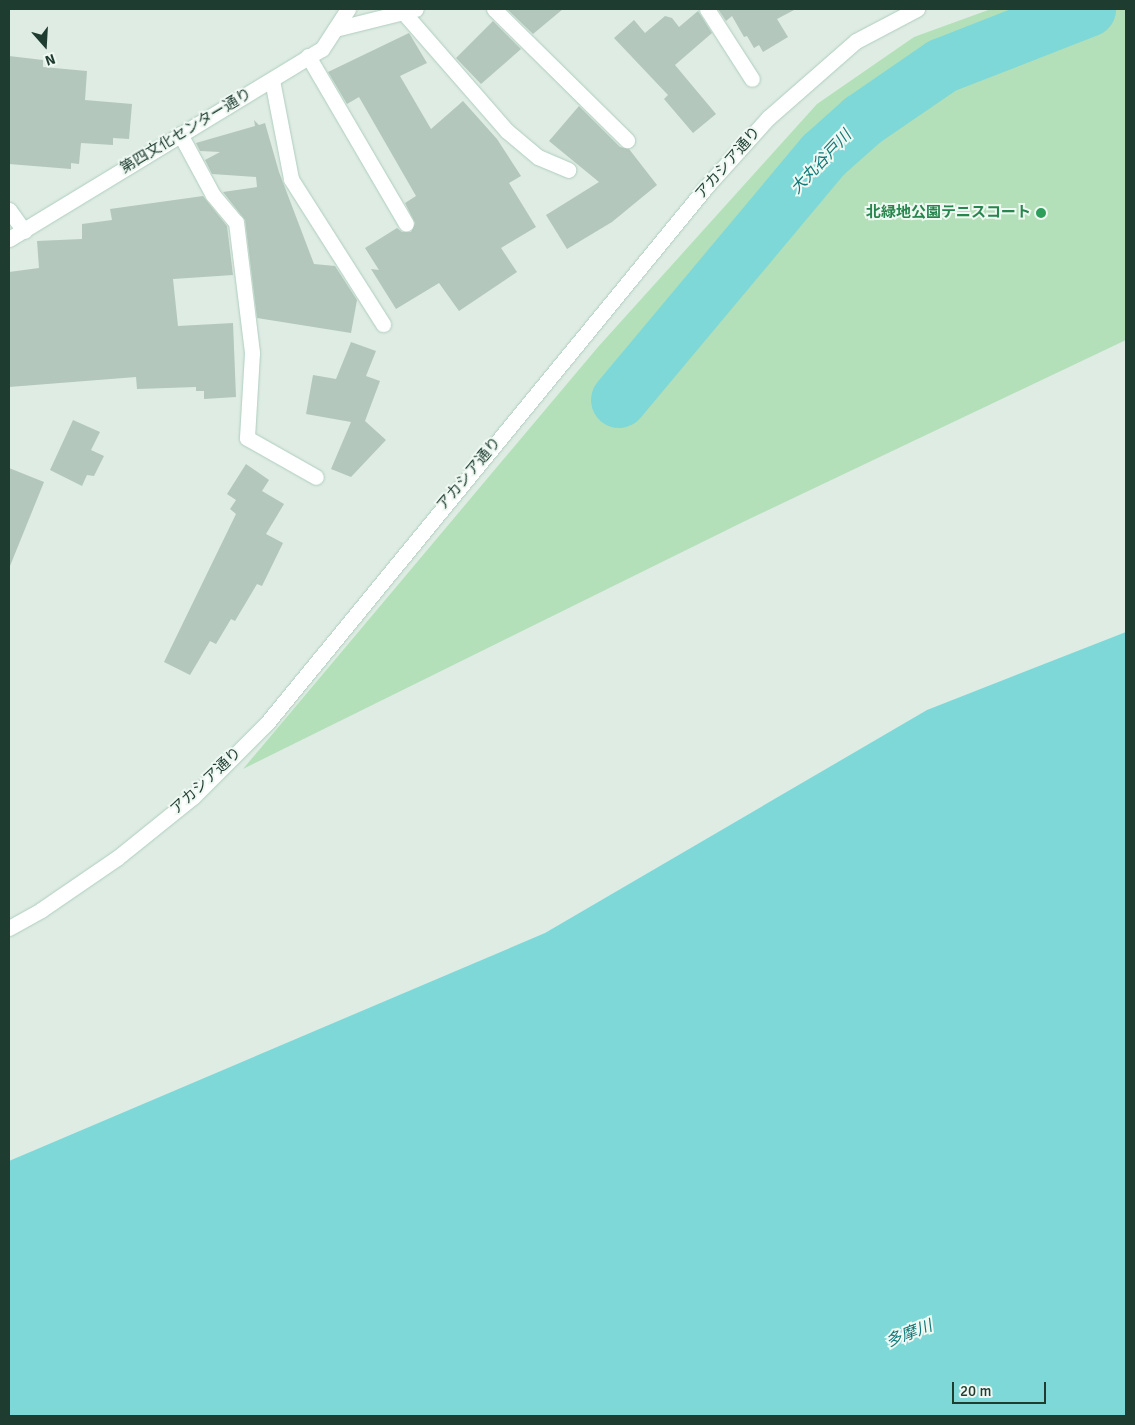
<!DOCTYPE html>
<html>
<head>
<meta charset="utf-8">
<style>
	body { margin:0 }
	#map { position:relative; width:1135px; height:1425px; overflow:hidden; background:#deece4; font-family:Signika,"Noto Sans JP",sans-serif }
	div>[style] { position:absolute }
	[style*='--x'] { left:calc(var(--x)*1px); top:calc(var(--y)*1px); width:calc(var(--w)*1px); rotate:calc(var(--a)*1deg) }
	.green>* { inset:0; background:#b4e0b9 }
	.water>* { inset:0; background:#7fd8d8 }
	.river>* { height:56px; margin:-28px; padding:0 28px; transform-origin:28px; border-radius:28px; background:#7fd8d8 }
	.building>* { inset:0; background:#b3c7bc }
	.roads { filter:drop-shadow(0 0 1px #b0cdbe) drop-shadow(0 0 1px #b0cdbe) }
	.lane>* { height:15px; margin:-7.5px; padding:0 7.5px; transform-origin:7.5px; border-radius:7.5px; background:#fff }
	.street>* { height:15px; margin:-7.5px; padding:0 7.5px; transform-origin:7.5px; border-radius:7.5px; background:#fff }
	.secondary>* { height:15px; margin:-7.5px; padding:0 7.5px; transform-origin:7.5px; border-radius:7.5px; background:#fff }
	.dots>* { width:14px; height:14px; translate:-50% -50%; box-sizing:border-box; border:2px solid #eff8f2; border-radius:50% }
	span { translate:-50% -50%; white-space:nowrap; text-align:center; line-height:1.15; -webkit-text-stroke:4px #eff8f2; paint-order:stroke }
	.street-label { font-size:15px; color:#1e3d30 }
	.leisure-label { font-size:15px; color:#27864d; font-weight:700 }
	.right { translate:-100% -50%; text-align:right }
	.water-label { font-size:16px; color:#11797a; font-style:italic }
	.frame { position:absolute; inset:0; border:10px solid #1e3d30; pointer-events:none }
	.north { position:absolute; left:20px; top:20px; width:50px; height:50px; -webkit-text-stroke:4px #eff8f2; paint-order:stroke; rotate:161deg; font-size:14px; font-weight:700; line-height:20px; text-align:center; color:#1e3d30 }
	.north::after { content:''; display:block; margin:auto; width:18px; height:22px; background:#1e3d30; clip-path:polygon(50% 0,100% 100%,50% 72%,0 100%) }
	.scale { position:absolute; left:952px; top:1382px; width:94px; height:22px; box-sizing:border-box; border:2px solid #1e3d30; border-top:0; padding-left:6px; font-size:15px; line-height:18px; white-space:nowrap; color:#1e3d30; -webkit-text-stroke:4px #eff8f2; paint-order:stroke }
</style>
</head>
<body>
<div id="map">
	<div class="green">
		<div style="clip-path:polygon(991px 9px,1126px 9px,1126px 340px,743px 522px,243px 769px,598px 347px,817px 104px,914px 37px)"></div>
	</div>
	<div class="water">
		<div style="clip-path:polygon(1126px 632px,1126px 1416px,9px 1416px,9px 1161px,545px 933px,927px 710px)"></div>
	</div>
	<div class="river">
		<div style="--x:619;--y:400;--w:319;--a:-50.1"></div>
		<div style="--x:824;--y:155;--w:51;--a:-41.8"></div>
		<div style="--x:862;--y:121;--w:97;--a:-34.5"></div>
		<div style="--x:942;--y:66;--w:157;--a:-21.3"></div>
	</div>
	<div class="building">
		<div style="clip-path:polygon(507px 9px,563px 9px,533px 34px)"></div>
		<div style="clip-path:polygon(718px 9px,796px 9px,777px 19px,788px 37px,763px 52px,759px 45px,754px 48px,747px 36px,744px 37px,732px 16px,726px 21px)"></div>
		<div style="clip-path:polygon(698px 11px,712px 33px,675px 65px,716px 114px,693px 133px,664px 99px,668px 95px,614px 38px,634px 20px,645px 33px,665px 16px,672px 18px,679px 27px)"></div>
		<div style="clip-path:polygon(493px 21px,521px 49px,481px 84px,456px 58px)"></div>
		<div style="clip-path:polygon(409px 33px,427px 63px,400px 76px,431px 129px,463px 101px,497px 139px,521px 176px,509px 183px,536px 227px,501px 248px,517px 272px,459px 311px,439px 283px,396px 309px,371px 269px,379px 270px,365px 248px,397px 228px,402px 232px,411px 232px,415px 223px,405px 203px,416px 196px,359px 97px,347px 104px,328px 72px)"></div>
		<div style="clip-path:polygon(9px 56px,43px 60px,43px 67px,87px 71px,85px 100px,132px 104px,129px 139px,113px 138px,113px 145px,81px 143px,79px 164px,71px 163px,71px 169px,9px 164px)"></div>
		<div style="clip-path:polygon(579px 106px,620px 147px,629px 149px,657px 185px,612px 222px,567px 249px,546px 215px,599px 182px,549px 141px)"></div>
		<div style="clip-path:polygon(254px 120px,259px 125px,265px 123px,279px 172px,314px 264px,335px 266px,357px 300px,351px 333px,257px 318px,245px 220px,223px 192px,257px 187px,256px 177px,212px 174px,205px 160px,220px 152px,200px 151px,196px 143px,255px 126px)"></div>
		<div style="clip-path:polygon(203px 196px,227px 226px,233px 275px,173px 279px,178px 326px,233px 323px,236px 397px,204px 399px,204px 391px,196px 391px,196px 387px,137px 389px,136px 377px,9px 387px,9px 272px,39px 268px,37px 241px,82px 239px,82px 224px,112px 220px,110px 209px)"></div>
		<div style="clip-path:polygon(351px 342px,376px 351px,366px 376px,380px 381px,365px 421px,386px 440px,351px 477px,331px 469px,351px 422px,306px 414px,313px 375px,336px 379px)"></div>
		<div style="clip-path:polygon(73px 420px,100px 432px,91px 450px,104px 456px,94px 476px,87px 475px,82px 486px,50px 470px)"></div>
		<div style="clip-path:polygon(246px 464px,269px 480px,262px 491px,284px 504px,266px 534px,283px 543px,262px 586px,257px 584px,235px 621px,231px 619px,216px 644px,210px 641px,190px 675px,164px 662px,236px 514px,230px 509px,236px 500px,227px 494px)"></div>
		<div style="clip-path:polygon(9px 468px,44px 482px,10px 566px,9px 566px)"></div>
	</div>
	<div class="roads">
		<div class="lane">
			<div style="--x:494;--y:9;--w:187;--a:44.6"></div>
			<div style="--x:707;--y:9;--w:83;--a:57.3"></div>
			<div style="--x:404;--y:13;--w:157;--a:48.9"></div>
			<div style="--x:507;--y:131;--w:40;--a:40"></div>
			<div style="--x:538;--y:157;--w:33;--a:23"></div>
			<div style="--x:335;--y:29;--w:83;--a:-13.9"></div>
			<div style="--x:308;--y:56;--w:194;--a:59.7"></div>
			<div style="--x:272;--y:80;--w:101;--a:79.1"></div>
			<div style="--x:291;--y:179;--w:172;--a:57.6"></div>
			<div style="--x:180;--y:134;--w:69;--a:61.6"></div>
			<div style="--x:213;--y:195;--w:35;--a:50"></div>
			<div style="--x:236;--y:222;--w:132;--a:83"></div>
			<div style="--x:252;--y:353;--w:85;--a:93.4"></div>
			<div style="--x:247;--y:438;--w:79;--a:29.5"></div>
		</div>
		<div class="street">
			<div style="--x:9;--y:210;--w:26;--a:54"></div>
			<div style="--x:9;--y:239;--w:366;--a:-31.3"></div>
			<div style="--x:322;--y:49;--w:48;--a:-57"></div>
		</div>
		<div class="secondary">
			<div style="--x:9;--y:928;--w:37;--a:-29"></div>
			<div style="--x:41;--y:910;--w:92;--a:-34.4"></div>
			<div style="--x:117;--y:858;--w:97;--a:-38.8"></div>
			<div style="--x:193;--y:797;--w:105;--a:-45"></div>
			<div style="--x:267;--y:723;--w:693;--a:-50.68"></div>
			<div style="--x:706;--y:187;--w:93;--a:-48.1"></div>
			<div style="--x:768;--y:118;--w:117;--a:-41.2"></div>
			<div style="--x:856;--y:41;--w:69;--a:-27.7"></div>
		</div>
	</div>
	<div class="dots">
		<div style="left:1041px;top:213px;background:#2e9e5b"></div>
	</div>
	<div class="street-label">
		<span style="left:186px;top:131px;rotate:-31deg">第四文化センター通り</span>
		<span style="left:728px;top:163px;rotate:-49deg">アカシア通り</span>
		<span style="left:469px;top:474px;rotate:-50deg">アカシア通り</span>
		<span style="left:206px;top:781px;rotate:-43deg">アカシア通り</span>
	</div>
	<div class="leisure-label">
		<span class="right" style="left:1031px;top:213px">北緑地公園テニスコート</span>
	</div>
	<div class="water-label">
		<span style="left:821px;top:162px;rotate:-47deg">大丸谷戸川</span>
		<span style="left:909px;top:1334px;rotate:-21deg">多摩川</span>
	</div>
	<div class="frame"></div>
	<div class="north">N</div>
	<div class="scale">20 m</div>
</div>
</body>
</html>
